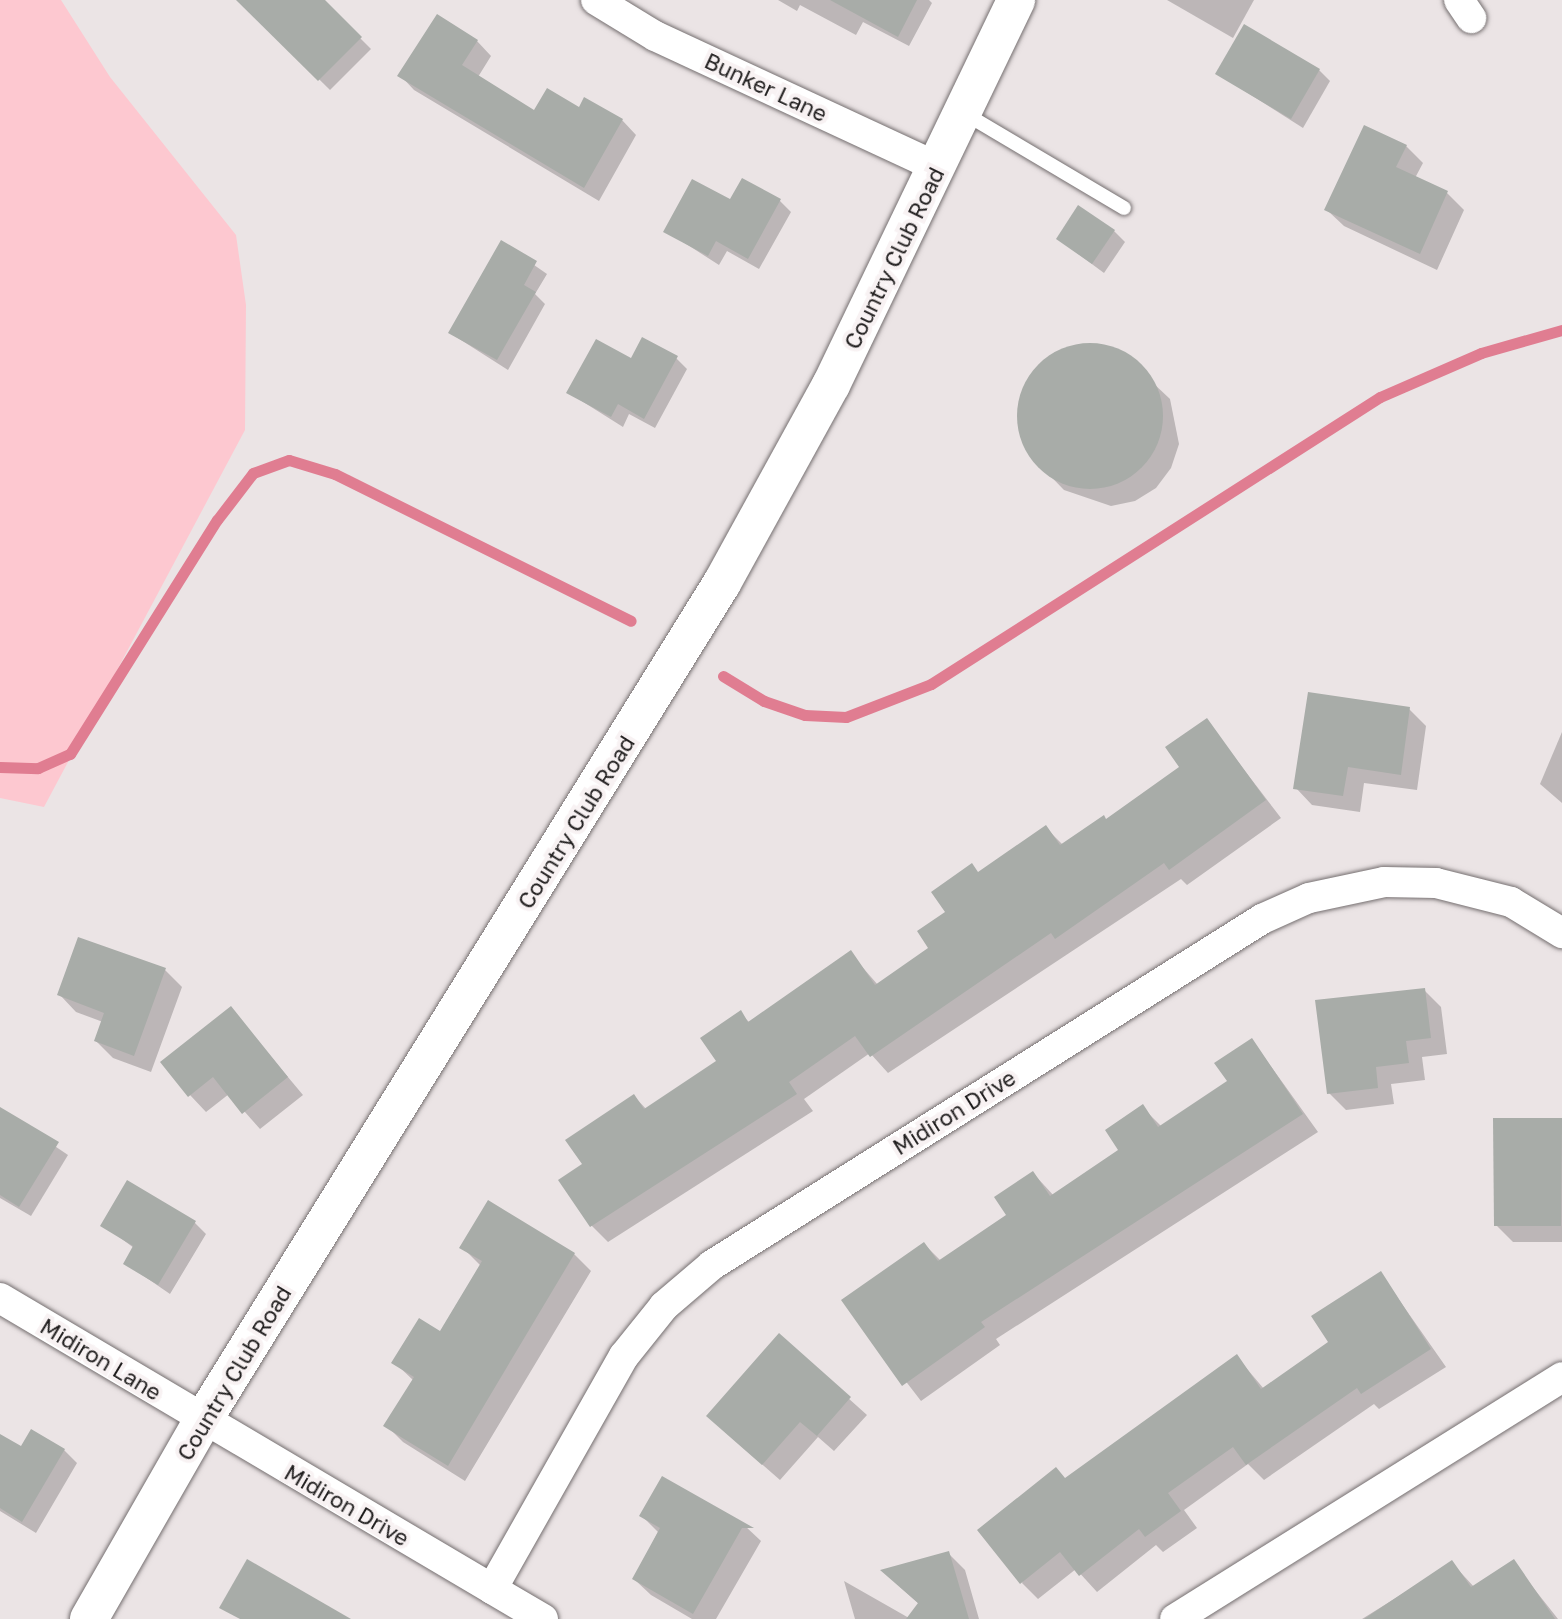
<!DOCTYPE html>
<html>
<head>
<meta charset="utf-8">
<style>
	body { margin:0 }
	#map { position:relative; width:1562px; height:1619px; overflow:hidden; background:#ebe4e5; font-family:"Golos Text",sans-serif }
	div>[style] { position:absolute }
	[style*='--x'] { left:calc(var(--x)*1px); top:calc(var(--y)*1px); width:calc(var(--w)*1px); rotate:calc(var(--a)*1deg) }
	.green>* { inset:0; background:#fdc8d0 }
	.shadow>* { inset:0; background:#0003 }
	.stream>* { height:11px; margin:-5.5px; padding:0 5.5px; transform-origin:5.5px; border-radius:5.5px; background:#e07d91 }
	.building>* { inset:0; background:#a8aca8 }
	.round { border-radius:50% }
	.roads { filter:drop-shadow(0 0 2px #756f70) drop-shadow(0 0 2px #756f70) }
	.service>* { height:14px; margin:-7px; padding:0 7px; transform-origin:7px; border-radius:7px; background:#fff }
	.minor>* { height:30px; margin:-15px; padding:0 15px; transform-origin:15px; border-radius:15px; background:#fff }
	.tertiary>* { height:38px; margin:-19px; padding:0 19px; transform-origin:19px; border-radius:19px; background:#fff }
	span { translate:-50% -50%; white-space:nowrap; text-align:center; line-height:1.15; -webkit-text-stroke:8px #f8f2f3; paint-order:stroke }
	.street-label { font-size:22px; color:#1e1c1c }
</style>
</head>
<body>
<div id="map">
	<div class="green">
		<div style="clip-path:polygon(0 0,61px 0,110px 77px,236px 235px,246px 305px,245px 430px,44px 807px,0 798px)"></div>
	</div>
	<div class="shadow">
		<div style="clip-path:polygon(262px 0,322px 0,371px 49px,330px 90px,250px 11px)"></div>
		<div style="clip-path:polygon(778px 0,929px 0,932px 3px,909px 46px,863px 22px,856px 35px,800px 5px,797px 11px)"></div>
		<div style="clip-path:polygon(1167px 0,1254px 0,1233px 38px)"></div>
		<div style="clip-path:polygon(477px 41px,491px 56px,478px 77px,535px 113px,580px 110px,622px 120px,636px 135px,599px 201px,414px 90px,400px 75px)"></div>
		<div style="clip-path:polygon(1319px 70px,1330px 81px,1303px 128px,1218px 74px)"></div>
		<div style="clip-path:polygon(1406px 146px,1423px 163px,1415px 178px,1447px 193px,1464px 210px,1437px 270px,1344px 226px,1327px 210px)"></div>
		<div style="clip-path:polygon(780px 201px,791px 212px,759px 269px,727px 251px,719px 265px,666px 231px,731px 202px)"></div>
		<div style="clip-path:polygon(1114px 231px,1125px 242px,1104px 273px,1058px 239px)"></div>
		<div style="clip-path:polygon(501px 242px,547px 274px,535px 294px,545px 304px,508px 370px,450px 333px)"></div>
		<div style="clip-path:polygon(1075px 347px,1119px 351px,1170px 399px,1179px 444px,1171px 468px,1156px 488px,1135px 501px,1111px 506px,1064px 490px,1029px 454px,1020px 431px,1025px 387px,1054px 354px)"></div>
		<div style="clip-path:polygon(676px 358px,687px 369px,655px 428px,629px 414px,623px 427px,569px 393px,632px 361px)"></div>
		<div style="clip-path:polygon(1409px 709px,1426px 726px,1417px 790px,1364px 783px,1360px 812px,1312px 805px,1296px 788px)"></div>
		<div style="clip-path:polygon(1206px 720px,1281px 818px,1187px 885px,1181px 879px,888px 1073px,870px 1053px,804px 1099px,813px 1111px,608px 1242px,591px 1225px,584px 1165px,634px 1096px,647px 1110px,719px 1061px,740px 1013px,750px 1023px,850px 953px,878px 985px,931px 948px,948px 912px,979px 874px,1045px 827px,1063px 845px,1107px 821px,1182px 768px)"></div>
		<div style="clip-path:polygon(1562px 732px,1562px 803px,1540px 784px)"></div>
		<div style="clip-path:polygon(165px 970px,182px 987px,151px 1072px,113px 1058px,96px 1041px,103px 1022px,76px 1012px,60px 995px)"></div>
		<div style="clip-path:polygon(1424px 990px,1441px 1007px,1447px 1054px,1422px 1057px,1425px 1080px,1391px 1084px,1394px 1104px,1346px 1110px,1329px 1093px)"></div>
		<div style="clip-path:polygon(230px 1008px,303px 1095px,260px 1129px,229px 1094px,206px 1112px,190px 1095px)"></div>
		<div style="clip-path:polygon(1252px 1040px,1318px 1132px,996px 1339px,1000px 1345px,921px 1401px,844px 1301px,924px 1244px,941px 1261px,1009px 1215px,1033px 1173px,1054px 1196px,1121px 1150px,1142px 1107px,1162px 1127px,1230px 1082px)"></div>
		<div style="clip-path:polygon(0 1109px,68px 1155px,31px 1216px,0 1198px)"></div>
		<div style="clip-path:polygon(1495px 1120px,1562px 1120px,1562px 1242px,1513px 1242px,1496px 1225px)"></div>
		<div style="clip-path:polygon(195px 1223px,206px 1234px,170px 1294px,125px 1263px,134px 1248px,103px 1225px)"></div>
		<div style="clip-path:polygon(462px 1247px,574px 1254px,591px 1271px,465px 1481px,403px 1442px,386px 1425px,414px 1381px,394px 1362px,441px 1334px,481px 1266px)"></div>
		<div style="clip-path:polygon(1381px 1274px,1446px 1367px,1379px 1409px,1374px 1404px,1264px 1480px,1248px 1464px,1184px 1510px,1197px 1528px,1163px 1552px,1156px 1545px,1097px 1592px,1076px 1569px,1038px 1599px,1022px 1583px,1066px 1479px,1237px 1357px,1264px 1389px,1330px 1343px)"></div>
		<div style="clip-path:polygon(779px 1336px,867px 1415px,834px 1451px,818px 1437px,780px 1480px,725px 1432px)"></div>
		<div style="clip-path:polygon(0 1436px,22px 1449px,64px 1450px,77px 1463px,36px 1533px,0 1511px)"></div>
		<div style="clip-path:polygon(641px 1515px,744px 1525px,761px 1541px,716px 1619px,692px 1619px,651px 1595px,634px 1579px,658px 1532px)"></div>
		<div style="clip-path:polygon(948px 1553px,965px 1570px,979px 1619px,855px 1619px,844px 1581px,909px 1618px,919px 1604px,900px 1587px)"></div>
		<div style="clip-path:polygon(1513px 1562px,1558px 1619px,1362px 1619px,1452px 1563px,1475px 1588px)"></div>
	</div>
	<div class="stream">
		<div style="--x:723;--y:676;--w:48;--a:31.4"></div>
		<div style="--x:764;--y:701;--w:43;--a:18.9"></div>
		<div style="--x:805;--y:715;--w:41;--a:2.8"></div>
		<div style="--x:846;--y:717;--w:91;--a:-21.2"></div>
		<div style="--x:931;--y:684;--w:533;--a:-32.59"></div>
		<div style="--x:1380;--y:397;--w:110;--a:-23.5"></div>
		<div style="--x:1481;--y:353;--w:84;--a:-15.9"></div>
		<div style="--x:0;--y:767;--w:38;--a:2"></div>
		<div style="--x:38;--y:768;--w:35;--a:-24"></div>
		<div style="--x:70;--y:754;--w:276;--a:-57.9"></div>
		<div style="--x:217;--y:520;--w:59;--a:-52.5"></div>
		<div style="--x:253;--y:473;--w:38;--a:-20"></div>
		<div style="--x:289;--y:460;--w:48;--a:16.9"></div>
		<div style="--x:335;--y:474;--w:330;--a:26.4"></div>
	</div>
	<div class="building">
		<div style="clip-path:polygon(236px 0,325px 0,362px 37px,318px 81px)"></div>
		<div style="clip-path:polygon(830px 0,917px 0,898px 37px)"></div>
		<div style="clip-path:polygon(437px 14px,478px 40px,462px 65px,534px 110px,547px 88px,579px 107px,584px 97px,623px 119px,584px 188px,397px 76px)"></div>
		<div style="clip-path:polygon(1244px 24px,1320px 69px,1291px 119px,1215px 74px)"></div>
		<div style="clip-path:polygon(1364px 125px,1407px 145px,1396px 167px,1448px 191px,1420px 254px,1324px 210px)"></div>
		<div style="clip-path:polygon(742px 178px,781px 199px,748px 259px,716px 241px,708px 256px,663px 232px,692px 179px,730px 199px)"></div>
		<div style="clip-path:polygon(1078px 205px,1115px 230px,1092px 264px,1056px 239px)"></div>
		<div style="clip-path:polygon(501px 240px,537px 261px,524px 285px,536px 292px,497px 360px,448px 333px)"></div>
		<div style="clip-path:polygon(642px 337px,678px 356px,644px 419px,618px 404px,611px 417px,566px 393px,596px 339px,631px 358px)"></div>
		<div class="round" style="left:1017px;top:343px;width:146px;height:146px"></div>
		<div style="clip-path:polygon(1308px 692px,1410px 707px,1401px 775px,1348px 767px,1343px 796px,1293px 789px)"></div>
		<div style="clip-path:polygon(1207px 718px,1266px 800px,1169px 870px,1164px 863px,1055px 939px,1051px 933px,870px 1057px,855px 1036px,789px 1082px,797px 1094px,590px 1227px,558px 1180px,582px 1164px,565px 1140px,634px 1094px,644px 1109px,716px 1061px,700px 1038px,741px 1010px,748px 1022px,851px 950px,875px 985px,928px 948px,917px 931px,945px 912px,931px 892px,972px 863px,978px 872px,1046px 825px,1060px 845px,1104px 815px,1106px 819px,1179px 767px,1165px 747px)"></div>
		<div style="clip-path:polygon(78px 937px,166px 968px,134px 1056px,94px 1041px,104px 1013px,57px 995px)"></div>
		<div style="clip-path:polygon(1425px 988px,1431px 1038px,1406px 1041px,1409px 1063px,1376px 1067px,1378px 1088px,1327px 1094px,1315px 1000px)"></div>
		<div style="clip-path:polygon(231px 1006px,288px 1077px,242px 1114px,213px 1077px,188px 1097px,160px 1062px)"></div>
		<div style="clip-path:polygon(1252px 1038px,1303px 1114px,981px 1322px,985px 1327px,902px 1386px,841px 1300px,924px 1242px,938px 1261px,1006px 1215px,994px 1197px,1033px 1171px,1050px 1196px,1118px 1150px,1105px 1130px,1143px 1104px,1158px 1127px,1227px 1081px,1214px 1063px)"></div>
		<div style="clip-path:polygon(0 1107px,59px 1142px,19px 1207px,0 1195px)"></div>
		<div style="clip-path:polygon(1493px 1118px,1562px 1118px,1561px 1226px,1494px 1226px)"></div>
		<div style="clip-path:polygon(127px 1180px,196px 1221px,158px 1285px,123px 1264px,133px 1246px,100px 1226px)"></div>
		<div style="clip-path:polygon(488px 1200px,575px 1253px,448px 1466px,383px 1426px,414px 1377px,391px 1363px,419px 1318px,440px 1331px,482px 1261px,459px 1248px)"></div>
		<div style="clip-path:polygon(1381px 1271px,1431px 1349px,1361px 1394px,1357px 1388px,1246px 1465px,1233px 1447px,1168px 1493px,1181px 1511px,1145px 1537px,1139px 1529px,1079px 1576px,1060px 1552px,1020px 1584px,977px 1530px,1056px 1467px,1065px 1478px,1237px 1354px,1261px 1389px,1328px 1342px,1311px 1316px)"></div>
		<div style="clip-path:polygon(779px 1333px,851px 1397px,817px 1436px,800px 1422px,762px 1465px,706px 1416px)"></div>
		<div style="clip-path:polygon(31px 1429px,65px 1449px,22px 1522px,0 1508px,0 1434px,21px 1446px)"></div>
		<div style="clip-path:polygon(662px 1476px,754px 1528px,742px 1528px,693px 1614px,632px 1579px,660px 1528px,639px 1516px)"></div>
		<div style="clip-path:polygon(949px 1551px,969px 1619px,906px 1619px,918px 1603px,880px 1570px)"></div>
		<div style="clip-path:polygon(247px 1559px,351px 1619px,240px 1619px,219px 1608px)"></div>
		<div style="clip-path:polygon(1514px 1559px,1555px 1619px,1364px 1619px,1452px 1560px,1471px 1587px)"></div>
	</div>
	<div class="roads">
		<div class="service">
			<div style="--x:964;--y:113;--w:186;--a:30.7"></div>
		</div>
		<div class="minor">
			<div style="--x:596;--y:0;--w:69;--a:31.4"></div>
			<div style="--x:655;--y:36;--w:313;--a:24.9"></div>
			<div style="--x:1459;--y:0;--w:22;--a:56"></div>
			<div style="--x:0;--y:1298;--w:572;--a:30.6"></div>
			<div style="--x:543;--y:1619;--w:59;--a:-149.5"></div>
			<div style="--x:492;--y:1589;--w:268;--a:-60.5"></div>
			<div style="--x:624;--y:1356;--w:64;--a:-51.3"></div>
			<div style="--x:664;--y:1306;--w:63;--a:-40.5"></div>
			<div style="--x:712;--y:1265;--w:650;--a:-32.17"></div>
			<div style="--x:1262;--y:919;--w:51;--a:-24.1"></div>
			<div style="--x:1309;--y:898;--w:77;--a:-12"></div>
			<div style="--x:1384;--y:882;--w:52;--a:1.1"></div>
			<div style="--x:1436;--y:883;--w:77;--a:14.2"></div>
			<div style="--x:1511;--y:902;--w:60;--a:31.3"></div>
			<div style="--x:1175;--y:1619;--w:456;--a:-32"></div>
		</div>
		<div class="tertiary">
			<div style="--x:89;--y:1619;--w:229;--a:-60.2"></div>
			<div style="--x:203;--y:1420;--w:985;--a:-58.2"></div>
			<div style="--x:722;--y:583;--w:226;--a:-61.2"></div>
			<div style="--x:831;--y:385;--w:427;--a:-64.3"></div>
		</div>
	</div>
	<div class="street-label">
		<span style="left:766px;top:87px;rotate:25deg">Bunker Lane</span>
		<span style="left:894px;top:258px;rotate:-64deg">Country Club Road</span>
		<span style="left:576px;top:822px;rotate:-58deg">Country Club Road</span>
		<span style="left:954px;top:1112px;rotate:-32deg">Midiron Drive</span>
		<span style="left:101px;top:1359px;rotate:31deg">Midiron Lane</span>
		<span style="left:234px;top:1373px;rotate:-59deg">Country Club Road</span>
		<span style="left:347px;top:1505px;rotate:30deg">Midiron Drive</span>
	</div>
</div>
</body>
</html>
